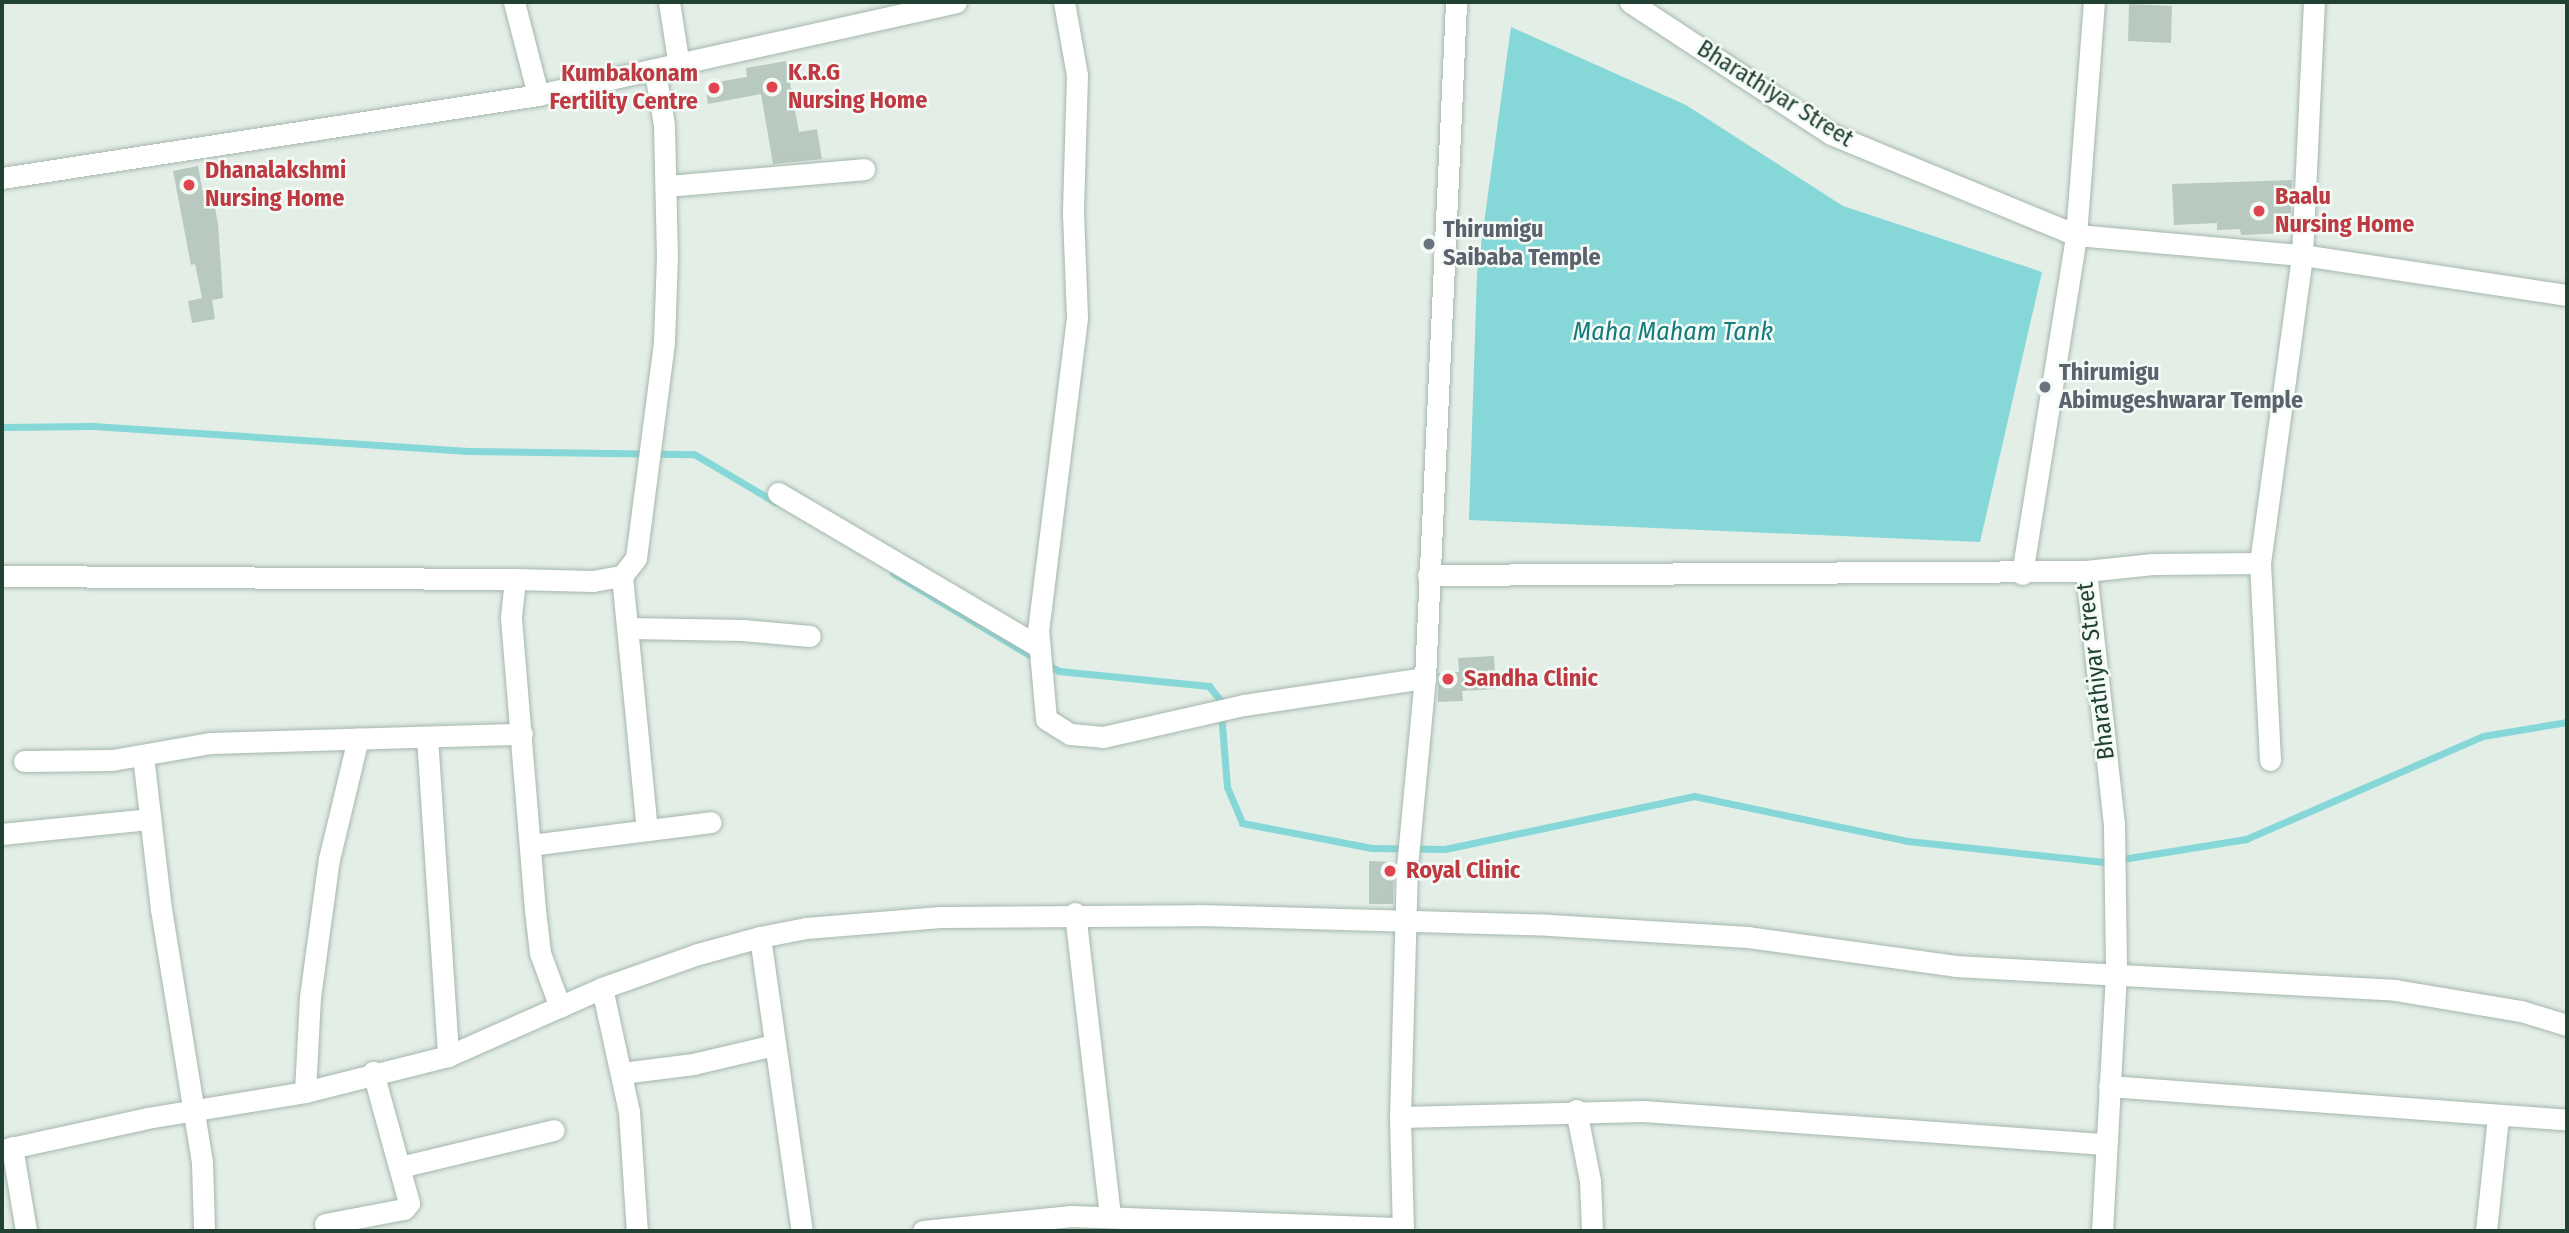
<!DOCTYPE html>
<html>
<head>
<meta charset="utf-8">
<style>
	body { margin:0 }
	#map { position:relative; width:2569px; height:1233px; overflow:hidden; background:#e3eee7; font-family:"Fira Sans Condensed",sans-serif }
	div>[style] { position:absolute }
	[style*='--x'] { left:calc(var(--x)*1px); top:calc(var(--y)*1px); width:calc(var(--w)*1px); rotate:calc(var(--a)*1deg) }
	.water>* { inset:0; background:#86d7d7 }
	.stream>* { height:7px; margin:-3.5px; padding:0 3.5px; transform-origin:3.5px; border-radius:3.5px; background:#86d7d7 }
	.building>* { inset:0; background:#b8c9c0 }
	.roads { filter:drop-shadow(0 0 2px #a5b7ad) drop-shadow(0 0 2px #a5b7ad) }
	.street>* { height:21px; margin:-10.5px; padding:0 10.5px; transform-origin:10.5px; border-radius:10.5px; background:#fff }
	.secondary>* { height:21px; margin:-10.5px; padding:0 10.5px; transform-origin:10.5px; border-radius:10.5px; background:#fff }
	.dots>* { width:19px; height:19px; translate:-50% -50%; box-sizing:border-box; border:4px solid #f4faf6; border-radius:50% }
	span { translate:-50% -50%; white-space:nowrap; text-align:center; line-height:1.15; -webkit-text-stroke:5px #f4faf6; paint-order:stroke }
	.health-label { font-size:24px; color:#be3a42; font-weight:700 }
	.left { translate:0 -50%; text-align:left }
	.right { translate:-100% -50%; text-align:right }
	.street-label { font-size:24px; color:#214133 }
	.worship-label { font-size:24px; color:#5b616d; font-weight:700 }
	.water-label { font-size:26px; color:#157b7d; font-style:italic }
	.frame { position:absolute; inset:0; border:4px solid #214133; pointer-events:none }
</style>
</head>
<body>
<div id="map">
	<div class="water">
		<div style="clip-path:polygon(1511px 27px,1686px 105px,1843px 206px,2042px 272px,1980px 542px,1469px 520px,1477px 274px)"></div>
	</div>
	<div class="stream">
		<div style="--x:2;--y:427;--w:91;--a:-0.6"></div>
		<div style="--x:93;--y:426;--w:376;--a:3.8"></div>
		<div style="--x:468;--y:451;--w:226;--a:0.8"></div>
		<div style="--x:694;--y:454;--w:94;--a:30.7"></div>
		<div style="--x:893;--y:573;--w:167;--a:31"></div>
		<div style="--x:1046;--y:664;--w:15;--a:28"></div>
		<div style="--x:1059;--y:671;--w:151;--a:5.7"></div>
		<div style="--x:1209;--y:686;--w:18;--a:52"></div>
		<div style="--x:1220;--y:700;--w:87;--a:85.4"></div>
		<div style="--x:1227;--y:787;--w:39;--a:67"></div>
		<div style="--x:1242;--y:823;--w:132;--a:10.9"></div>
		<div style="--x:1372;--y:848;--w:73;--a:0.8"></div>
		<div style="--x:1445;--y:849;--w:255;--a:-12"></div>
		<div style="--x:1694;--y:796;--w:219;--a:11.9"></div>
		<div style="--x:1908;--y:841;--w:197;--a:6.1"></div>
		<div style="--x:2104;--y:862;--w:144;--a:-9.2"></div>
		<div style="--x:2246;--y:839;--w:258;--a:-23.5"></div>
		<div style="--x:2483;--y:736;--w:85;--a:-9.5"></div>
	</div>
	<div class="building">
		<div style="clip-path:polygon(2129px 4px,2172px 6px,2171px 43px,2128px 41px)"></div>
		<div style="clip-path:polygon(786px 61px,799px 132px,817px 129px,822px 159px,773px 164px,761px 94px,708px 104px,705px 84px,747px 77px,746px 68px)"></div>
		<div style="clip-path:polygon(198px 166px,205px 204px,214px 202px,218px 224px,223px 298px,212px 300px,215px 319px,192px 323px,188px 301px,202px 298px,195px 264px,191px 265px,173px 171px)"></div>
		<div style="clip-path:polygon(2292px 180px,2290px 233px,2241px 235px,2240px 229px,2217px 230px,2217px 223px,2174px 225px,2172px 184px)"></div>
		<div style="clip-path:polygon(1494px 656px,1496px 689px,1462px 691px,1463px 701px,1438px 702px,1438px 673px,1459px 672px,1458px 658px)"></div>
		<div style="clip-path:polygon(1369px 861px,1394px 862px,1393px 904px,1369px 904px)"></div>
	</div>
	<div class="roads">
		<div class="street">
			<div style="--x:514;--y:2;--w:96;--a:75.5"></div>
			<div style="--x:669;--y:2;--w:65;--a:81.1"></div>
			<div style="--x:1064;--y:2;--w:74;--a:79.9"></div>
			<div style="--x:1077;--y:75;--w:138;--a:91.7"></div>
			<div style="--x:1073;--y:213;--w:105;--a:87.8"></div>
			<div style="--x:1077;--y:318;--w:313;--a:97.1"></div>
			<div style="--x:1038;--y:629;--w:90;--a:84.9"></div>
			<div style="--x:1046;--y:719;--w:28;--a:32"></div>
			<div style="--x:1070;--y:734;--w:33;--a:5"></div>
			<div style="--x:1103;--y:737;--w:145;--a:-12.8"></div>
			<div style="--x:1244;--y:705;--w:183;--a:-8.5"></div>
			<div style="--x:1630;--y:2;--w:240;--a:33.3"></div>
			<div style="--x:1831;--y:134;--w:265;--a:22.4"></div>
			<div style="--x:2076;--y:235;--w:227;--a:5.1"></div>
			<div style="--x:2302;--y:255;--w:268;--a:8.6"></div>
			<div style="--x:2;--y:178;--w:542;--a:-8.8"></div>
			<div style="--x:538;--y:95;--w:428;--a:-12.5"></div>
			<div style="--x:667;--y:186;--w:198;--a:-4.9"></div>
			<div style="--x:778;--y:493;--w:303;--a:30.5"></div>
			<div style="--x:2086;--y:571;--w:67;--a:-6"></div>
			<div style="--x:2153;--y:564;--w:107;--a:-0.5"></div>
			<div style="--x:2022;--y:574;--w:343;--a:-80.9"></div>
			<div style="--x:2076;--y:235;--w:234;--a:-85.6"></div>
			<div style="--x:1428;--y:575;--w:658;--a:-0.35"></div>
			<div style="--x:2086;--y:571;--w:255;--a:83.7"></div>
			<div style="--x:2114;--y:824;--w:149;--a:89.2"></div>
			<div style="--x:2116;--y:973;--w:258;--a:93.1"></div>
			<div style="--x:2;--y:576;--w:513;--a:0.34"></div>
			<div style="--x:622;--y:576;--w:255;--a:84.4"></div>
			<div style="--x:629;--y:628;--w:114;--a:1"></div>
			<div style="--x:743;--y:630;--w:67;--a:5.1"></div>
			<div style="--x:427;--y:737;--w:320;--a:86.2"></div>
			<div style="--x:143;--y:756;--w:154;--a:83.3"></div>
			<div style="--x:161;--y:909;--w:256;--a:80.8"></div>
			<div style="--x:202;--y:1162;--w:69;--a:88.3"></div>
			<div style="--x:2270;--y:760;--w:197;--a:-92.9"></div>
			<div style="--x:2260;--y:563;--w:311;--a:-82.2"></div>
			<div style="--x:2302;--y:255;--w:253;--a:-87.3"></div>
			<div style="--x:24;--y:761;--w:88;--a:-0.7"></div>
			<div style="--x:112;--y:760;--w:99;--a:-9.8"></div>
			<div style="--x:210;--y:743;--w:312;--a:-1.7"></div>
			<div style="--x:2;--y:834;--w:149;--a:-5.8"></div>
			<div style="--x:530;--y:845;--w:182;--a:-7.2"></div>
			<div style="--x:1075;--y:913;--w:306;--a:83.4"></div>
			<div style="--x:760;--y:937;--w:297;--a:81.9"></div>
			<div style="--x:602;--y:988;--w:127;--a:77.7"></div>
			<div style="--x:629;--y:1112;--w:119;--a:86.2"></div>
			<div style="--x:560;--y:1007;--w:58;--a:-110.3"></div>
			<div style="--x:540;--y:953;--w:43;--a:-96.6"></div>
			<div style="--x:535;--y:910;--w:294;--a:-94.7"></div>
			<div style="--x:511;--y:617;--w:38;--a:-84"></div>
			<div style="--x:515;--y:579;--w:78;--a:1.5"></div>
			<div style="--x:593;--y:581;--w:29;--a:-10"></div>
			<div style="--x:622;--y:576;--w:23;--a:-52"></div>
			<div style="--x:636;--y:558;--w:218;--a:-82.6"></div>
			<div style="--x:664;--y:342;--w:84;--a:-88"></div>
			<div style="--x:667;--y:258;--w:133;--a:-91.3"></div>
			<div style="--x:664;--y:125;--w:54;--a:-99.6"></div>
			<div style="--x:622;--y:1073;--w:72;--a:-7.2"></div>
			<div style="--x:693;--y:1064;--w:83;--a:-13.2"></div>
			<div style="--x:2109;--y:1086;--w:459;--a:4.2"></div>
			<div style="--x:305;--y:1092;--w:95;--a:-87"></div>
			<div style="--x:310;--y:997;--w:139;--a:-82.2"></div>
			<div style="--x:329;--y:859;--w:124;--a:-76.5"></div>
			<div style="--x:1576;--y:1110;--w:72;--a:78.8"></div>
			<div style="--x:1590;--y:1181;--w:50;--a:87.7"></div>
			<div style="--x:1400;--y:1117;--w:243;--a:-1.4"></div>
			<div style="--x:1643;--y:1111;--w:463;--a:4.1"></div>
			<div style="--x:12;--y:1147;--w:85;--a:80.5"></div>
			<div style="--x:2;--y:1150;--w:148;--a:-12.4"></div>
			<div style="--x:147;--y:1118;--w:160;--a:-9.3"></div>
			<div style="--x:305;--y:1092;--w:147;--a:-14.1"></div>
			<div style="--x:448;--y:1056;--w:168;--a:-23.8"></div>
			<div style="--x:602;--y:988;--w:102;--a:-19.5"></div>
			<div style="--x:698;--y:954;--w:64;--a:-15.3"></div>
			<div style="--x:760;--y:937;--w:47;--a:-11.1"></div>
			<div style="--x:806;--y:928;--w:135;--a:-4.7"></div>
			<div style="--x:941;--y:917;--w:257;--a:-0.4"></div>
			<div style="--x:1198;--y:915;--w:352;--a:1.6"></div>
			<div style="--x:1550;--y:925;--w:198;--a:3.5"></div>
			<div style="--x:1748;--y:937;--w:210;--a:7.9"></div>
			<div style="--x:1956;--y:966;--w:440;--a:3.1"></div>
			<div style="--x:2395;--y:990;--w:128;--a:9.5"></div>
			<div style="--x:2521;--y:1011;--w:48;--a:16.9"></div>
			<div style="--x:400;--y:1167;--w:158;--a:-13.5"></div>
			<div style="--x:325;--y:1224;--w:80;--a:-10.8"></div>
			<div style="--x:404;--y:1209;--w:8;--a:-50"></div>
			<div style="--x:409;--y:1203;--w:136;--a:-105.4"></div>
			<div style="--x:923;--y:1231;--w:149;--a:-5.8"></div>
			<div style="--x:1071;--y:1216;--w:332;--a:2.1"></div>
			<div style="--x:2486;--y:1231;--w:116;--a:-84"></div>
		</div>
		<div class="secondary">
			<div style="--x:1403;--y:1231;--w:114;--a:-91.5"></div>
			<div style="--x:1400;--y:1117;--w:250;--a:-88.4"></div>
			<div style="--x:1407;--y:867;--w:190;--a:-84.6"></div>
			<div style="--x:1425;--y:678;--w:677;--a:-87.37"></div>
		</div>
	</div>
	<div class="dots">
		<div style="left:772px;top:87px;background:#e0444e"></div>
		<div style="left:714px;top:88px;background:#e0444e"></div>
		<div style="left:189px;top:185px;background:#e0444e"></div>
		<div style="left:2259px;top:211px;background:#e0444e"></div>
		<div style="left:1429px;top:244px;background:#6b7280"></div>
		<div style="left:2045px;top:387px;background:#6b7280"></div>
		<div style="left:1448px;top:679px;background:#e0444e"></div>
		<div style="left:1390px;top:871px;background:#e0444e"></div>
	</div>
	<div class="health-label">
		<span class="left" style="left:788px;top:87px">K.R.G<br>Nursing Home</span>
		<span class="right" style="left:698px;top:88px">Kumbakonam<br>Fertility Centre</span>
		<span class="left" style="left:205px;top:185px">Dhanalakshmi<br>Nursing Home</span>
		<span class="left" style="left:2275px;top:211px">Baalu<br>Nursing Home</span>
		<span class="left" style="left:1464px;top:679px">Sandha Clinic</span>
		<span class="left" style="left:1406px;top:871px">Royal Clinic</span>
	</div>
	<div class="street-label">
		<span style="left:1775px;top:94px;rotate:32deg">Bharathiyar Street</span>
		<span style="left:2096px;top:671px;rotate:-97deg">Bharathiyar Street</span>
	</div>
	<div class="worship-label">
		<span class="left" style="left:1443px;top:244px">Thirumigu<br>Saibaba Temple</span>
		<span class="left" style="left:2059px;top:387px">Thirumigu<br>Abimugeshwarar Temple</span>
	</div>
	<div class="water-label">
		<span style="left:1673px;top:332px">Maha Maham Tank</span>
	</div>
	<div class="frame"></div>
</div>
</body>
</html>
